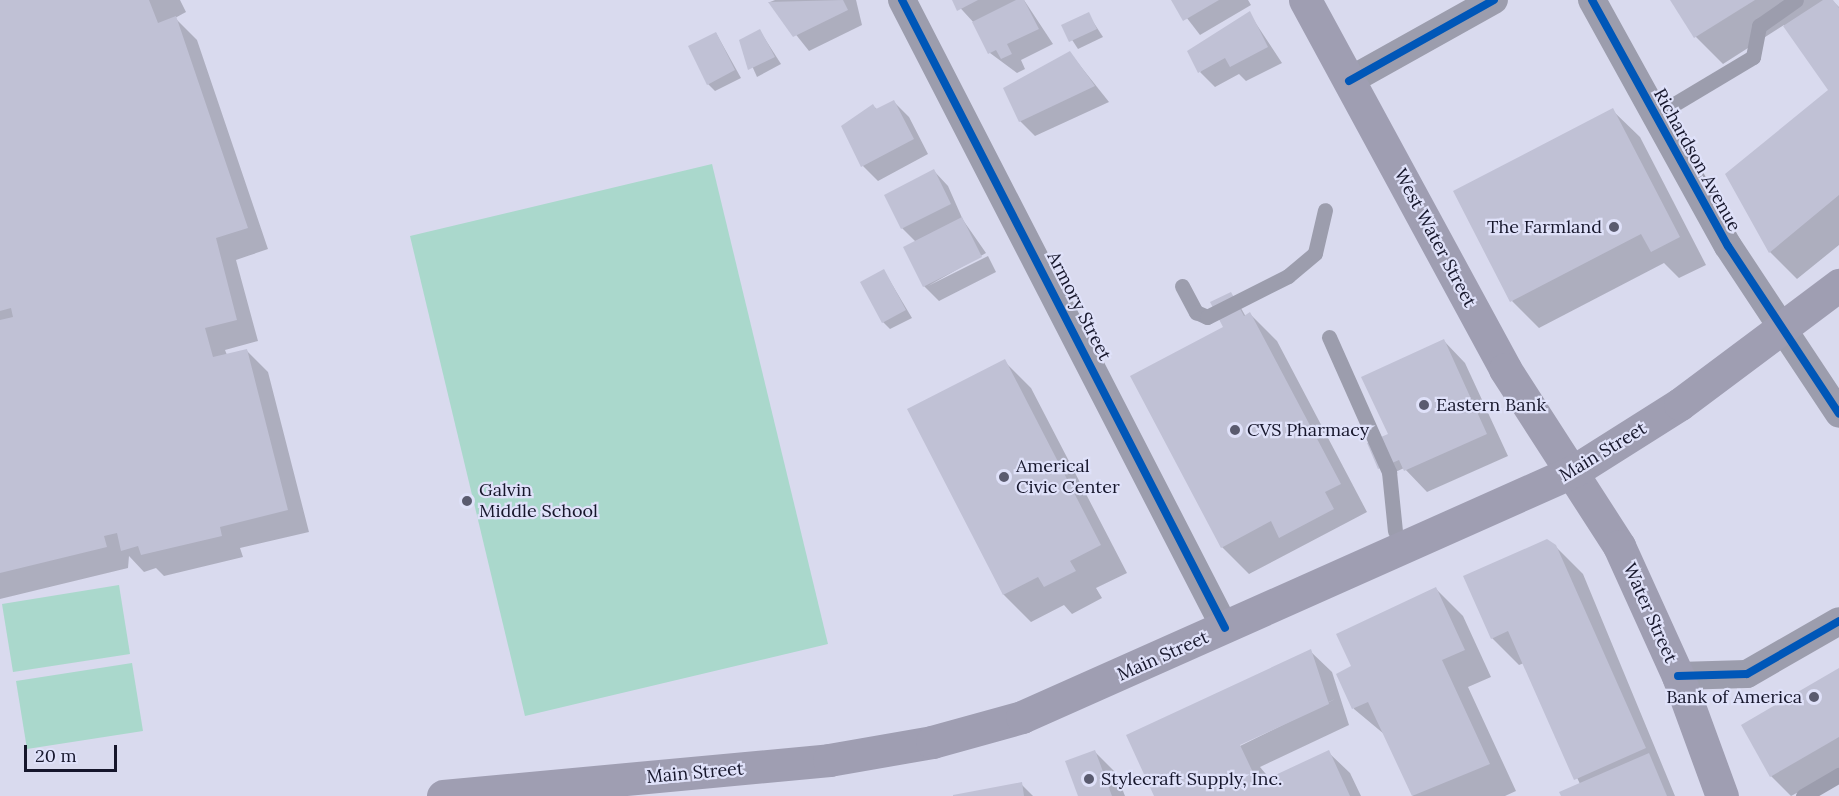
<!DOCTYPE html>
<html>
<head>
<meta charset="utf-8">
<style>
	body { margin:0 }
	#map { position:relative; width:1839px; height:796px; overflow:hidden; background:#d9daee; font-family:Lora,serif }
	div>[style] { position:absolute }
	[style*='--x'] { left:calc(var(--x)*1px); top:calc(var(--y)*1px); width:calc(var(--w)*1px); rotate:calc(var(--a)*1deg) }
	.green>* { inset:0; background:#aad8cc }
	.shadow>* { inset:0; background:#0003 }
	.building>* { inset:0; background:#c0c1d5 }
	.service>* { height:15px; margin:-7.5px; padding:0 7.5px; transform-origin:7.5px; border-radius:7.5px; background:#9c9dad }
	.minor>* { height:28px; margin:-14px; padding:0 14px; transform-origin:14px; border-radius:14px; background:#9c9dad }
	.primary>* { height:33px; margin:-16.5px; padding:0 16.5px; transform-origin:16.5px; border-radius:16.5px; background:#9f9eb2 }
	.cycleway>* { height:8px; margin:-4px; padding:0 4px; transform-origin:4px; border-radius:4px; background:#0057b8 }
	.dots>* { width:16px; height:16px; translate:-50% -50%; box-sizing:border-box; border:3px solid #dfe1f9; border-radius:50% }
	span { translate:-50% -50%; white-space:nowrap; text-align:center; line-height:1.15; -webkit-text-stroke:4.5px #dfe1f9; paint-order:stroke }
	.street-label { font-size:18px; color:#16162b }
	.poi-label { font-size:18px; color:#16162b }
	.right { translate:-100% -50%; text-align:right }
	.left { translate:0 -50%; text-align:left }
	.scale { position:absolute; left:24px; top:745px; width:93px; height:27px; box-sizing:border-box; border:3px solid #16162b; border-top:0; padding-left:8px; font-size:18px; line-height:21px; white-space:nowrap; color:#16162b; -webkit-text-stroke:4px #dfe1f9; paint-order:stroke }
</style>
</head>
<body>
<div id="map">
	<div class="green">
		<div style="clip-path:polygon(712px 164px,828px 644px,525px 716px,410px 236px)"></div>
		<div style="clip-path:polygon(119px 585px,130px 654px,13px 672px,2px 604px)"></div>
		<div style="clip-path:polygon(132px 663px,143px 731px,27px 749px,16px 681px)"></div>
	</div>
	<div class="shadow">
		<div style="clip-path:polygon(0 0,180px 0,186px 12px,175px 18px,197px 40px,268px 249px,236px 260px,258px 341px,225px 350px,227px 355px,247px 351px,268px 372px,309px 532px,240px 548px,243px 557px,164px 576px,156px 568px,144px 572px,129px 556px,128px 568px,0 599px)"></div>
		<div style="clip-path:polygon(775px 0,856px 0,862px 25px,809px 51px,770px 2px)"></div>
		<div style="clip-path:polygon(953px 0,1024px 0,1053px 44px,1021px 60px,1025px 69px,1017px 73px,990px 53px,975px 24px)"></div>
		<div style="clip-path:polygon(1173px 0,1248px 0,1251px 5px,1200px 35px)"></div>
		<div style="clip-path:polygon(1672px 0,1832px 0,1839px 7px,1839px 245px,1797px 279px,1770px 252px,1727px 174px,1830px 91px,1784px 25px,1723px 64px,1696px 37px)"></div>
		<div style="clip-path:polygon(1249px 13px,1282px 63px,1246px 81px,1239px 74px,1215px 87px,1200px 72px)"></div>
		<div style="clip-path:polygon(1088px 14px,1103px 37px,1078px 49px,1063px 26px)"></div>
		<div style="clip-path:polygon(760px 31px,781px 64px,757px 77px,741px 41px)"></div>
		<div style="clip-path:polygon(716px 33px,741px 78px,715px 91px,708px 84px)"></div>
		<div style="clip-path:polygon(1070px 53px,1109px 102px,1035px 136px,1020px 121px)"></div>
		<div style="clip-path:polygon(894px 102px,909px 117px,928px 154px,878px 181px,863px 166px,873px 106px,878px 110px)"></div>
		<div style="clip-path:polygon(1612px 110px,1640px 137px,1706px 265px,1679px 278px,1664px 263px,1539px 328px,1512px 301px)"></div>
		<div style="clip-path:polygon(934px 171px,948px 186px,963px 220px,986px 253px,928px 286px,988px 256px,996px 272px,939px 301px,924px 286px,916px 242px,902px 228px)"></div>
		<div style="clip-path:polygon(884px 271px,912px 318px,890px 329px,883px 322px)"></div>
		<div style="clip-path:polygon(1237px 301px,1246px 317px,1250px 314px,1277px 341px,1367px 512px,1249px 574px,1222px 547px,1225px 328px)"></div>
		<div style="clip-path:polygon(1444px 341px,1465px 363px,1508px 456px,1427px 492px,1404px 468px,1387px 476px,1389px 435px)"></div>
		<div style="clip-path:polygon(1004px 361px,1031px 388px,1127px 573px,1096px 588px,1102px 598px,1072px 614px,1064px 605px,1031px 622px,1004px 595px,909px 410px)"></div>
		<div style="clip-path:polygon(1555px 546px,1583px 574px,1675px 796px,1562px 796px,1580px 784px,1524px 663px,1519px 665px,1492px 638px)"></div>
		<div style="clip-path:polygon(1436px 589px,1463px 616px,1491px 677px,1468px 687px,1516px 791px,1505px 796px,1413px 796px,1384px 734px,1354px 709px,1338px 675px,1353px 667px)"></div>
		<div style="clip-path:polygon(evenodd,1310px 651px,1332px 672px,1349px 725px,1260px 767px,1270px 779px,1328px 752px,1350px 773px,1361px 796px,1155px 796px,1310px 651px,1335px 699px,1240px 746px,1238px 744px,1335px 699px)"></div>
		<div style="clip-path:polygon(1839px 670px,1839px 771px,1791px 796px,1771px 776px)"></div>
		<div style="clip-path:polygon(1095px 752px,1116px 773px,1125px 796px,1080px 796px)"></div>
		<div style="clip-path:polygon(1021px 784px,1033px 796px,955px 796px)"></div>
	</div>
	<div class="building">
		<div style="clip-path:polygon(0 0,149px 0,158px 23px,176px 16px,248px 228px,216px 238px,237px 320px,205px 328px,213px 357px,247px 349px,288px 510px,220px 527px,222px 536px,141px 555px,138px 546px,121px 551px,117px 533px,104px 536px,107px 547px,0 573px,0 320px,13px 317px,11px 308px,0 311px)"></div>
		<div style="clip-path:polygon(843px 0,848px 10px,793px 37px,768px 2px)"></div>
		<div style="clip-path:polygon(952px 0,978px 0,957px 11px)"></div>
		<div style="clip-path:polygon(1016px 0,1024px 0,1039px 29px,1007px 44px,1012px 54px,1001px 59px,996px 50px,988px 54px,972px 22px)"></div>
		<div style="clip-path:polygon(1171px 0,1219px 0,1183px 21px)"></div>
		<div style="clip-path:polygon(1670px 0,1755px 0,1694px 38px)"></div>
		<div style="clip-path:polygon(1823px 0,1833px 0,1839px 8px,1839px 195px,1769px 253px,1725px 174px,1828px 90px,1783px 26px)"></div>
		<div style="clip-path:polygon(1250px 11px,1268px 47px,1230px 67px,1225px 58px,1198px 73px,1187px 51px)"></div>
		<div style="clip-path:polygon(1089px 12px,1097px 29px,1069px 42px,1061px 25px)"></div>
		<div style="clip-path:polygon(760px 29px,775px 57px,748px 70px,739px 40px)"></div>
		<div style="clip-path:polygon(716px 32px,735px 70px,707px 85px,688px 46px)"></div>
		<div style="clip-path:polygon(1070px 51px,1095px 86px,1019px 122px,1003px 88px)"></div>
		<div style="clip-path:polygon(894px 100px,914px 139px,861px 167px,841px 126px,873px 104px,876px 109px)"></div>
		<div style="clip-path:polygon(1613px 108px,1680px 237px,1651px 252px,1641px 234px,1510px 302px,1453px 191px)"></div>
		<div style="clip-path:polygon(934px 169px,951px 204px,901px 229px,884px 195px)"></div>
		<div style="clip-path:polygon(962px 217px,982px 257px,923px 287px,903px 247px)"></div>
		<div style="clip-path:polygon(884px 269px,906px 310px,882px 323px,860px 282px)"></div>
		<div style="clip-path:polygon(1231px 292px,1244px 316px,1250px 312px,1341px 484px,1325px 492px,1334px 509px,1279px 538px,1271px 521px,1221px 548px,1130px 376px,1223px 327px,1210px 302px)"></div>
		<div style="clip-path:polygon(1444px 339px,1487px 434px,1404px 471px,1399px 460px,1378px 469px,1367px 443px,1388px 434px,1361px 377px)"></div>
		<div style="clip-path:polygon(1005px 359px,1101px 545px,1070px 561px,1076px 571px,1044px 587px,1038px 577px,1003px 595px,907px 409px)"></div>
		<div style="clip-path:polygon(1547px 539px,1556px 545px,1646px 748px,1574px 780px,1508px 631px,1491px 639px,1463px 576px)"></div>
		<div style="clip-path:polygon(1436px 587px,1465px 650px,1442px 660px,1490px 764px,1412px 796px,1368px 702px,1352px 709px,1336px 674px,1351px 666px,1336px 634px)"></div>
		<div style="clip-path:polygon(1311px 649px,1329px 704px,1240px 745px,1258px 783px,1329px 750px,1350px 796px,1154px 796px,1126px 735px)"></div>
		<div style="clip-path:polygon(1839px 668px,1839px 737px,1770px 777px,1741px 725px)"></div>
		<div style="clip-path:polygon(1095px 750px,1112px 796px,1078px 796px,1065px 761px)"></div>
		<div style="clip-path:polygon(1649px 753px,1667px 796px,1561px 796px,1559px 792px)"></div>
		<div style="clip-path:polygon(1022px 782px,1024px 796px,953px 796px,953px 795px)"></div>
	</div>
	<div class="service">
		<div style="--x:1656;--y:115;--w:113;--a:-30.9"></div>
		<div style="--x:1753;--y:57;--w:32;--a:-79"></div>
		<div style="--x:1759;--y:26;--w:45;--a:-35.1"></div>
		<div style="--x:1182;--y:286;--w:30;--a:62"></div>
		<div style="--x:1196;--y:312;--w:12;--a:24"></div>
		<div style="--x:1207;--y:317;--w:91;--a:-26.8"></div>
		<div style="--x:1288;--y:276;--w:35;--a:-40"></div>
		<div style="--x:1315;--y:253;--w:44;--a:-76.9"></div>
		<div style="--x:1329;--y:337;--w:148;--a:66"></div>
		<div style="--x:1389;--y:472;--w:59;--a:84.2"></div>
		<div style="--x:1803;--y:796;--w:42;--a:-30.3"></div>
	</div>
	<div class="minor">
		<div style="--x:902;--y:0;--w:706;--a:62.78"></div>
		<div style="--x:1592;--y:0;--w:281;--a:61.1"></div>
		<div style="--x:1728;--y:246;--w:201;--a:56.5"></div>
		<div style="--x:1349;--y:81;--w:166;--a:-29.2"></div>
		<div style="--x:1678;--y:676;--w:69;--a:-1.7"></div>
		<div style="--x:1747;--y:674;--w:106;--a:-29.9"></div>
	</div>
	<div class="primary">
		<div style="--x:1305;--y:0;--w:420;--a:61.5"></div>
		<div style="--x:1505;--y:369;--w:211;--a:57.2"></div>
		<div style="--x:1619;--y:546;--w:143;--a:65.6"></div>
		<div style="--x:1678;--y:676;--w:128;--a:69.9"></div>
		<div style="--x:443;--y:796;--w:388;--a:-5.3"></div>
		<div style="--x:829;--y:760;--w:105;--a:-9.9"></div>
		<div style="--x:932;--y:742;--w:93;--a:-15.5"></div>
		<div style="--x:1022;--y:717;--w:604;--a:-24.02"></div>
		<div style="--x:1574;--y:471;--w:125;--a:-32.3"></div>
		<div style="--x:1680;--y:404;--w:199;--a:-36.8"></div>
	</div>
	<div class="cycleway">
		<div style="--x:902;--y:0;--w:706;--a:62.78"></div>
		<div style="--x:1592;--y:0;--w:281;--a:61.1"></div>
		<div style="--x:1728;--y:246;--w:201;--a:56.5"></div>
		<div style="--x:1349;--y:81;--w:166;--a:-29.2"></div>
		<div style="--x:1678;--y:676;--w:69;--a:-1.7"></div>
		<div style="--x:1747;--y:674;--w:106;--a:-29.9"></div>
	</div>
	<div class="dots">
		<div style="left:1614px;top:227px;background:#5a5b6f"></div>
		<div style="left:1424px;top:405px;background:#5a5b6f"></div>
		<div style="left:1235px;top:430px;background:#5a5b6f"></div>
		<div style="left:1004px;top:477px;background:#5a5b6f"></div>
		<div style="left:467px;top:501px;background:#5a5b6f"></div>
		<div style="left:1814px;top:697px;background:#5a5b6f"></div>
		<div style="left:1089px;top:779px;background:#5a5b6f"></div>
	</div>
	<div class="street-label">
		<span style="left:1697px;top:160px;rotate:61deg">Richardson Avenue</span>
		<span style="left:1435px;top:238px;rotate:62deg">West Water Street</span>
		<span style="left:1079px;top:306px;rotate:63deg">Armory Street</span>
		<span style="left:1603px;top:452px;rotate:-31deg">Main Street</span>
		<span style="left:1650px;top:613px;rotate:66deg">Water Street</span>
		<span style="left:1163px;top:656px;rotate:-24deg">Main Street</span>
		<span style="left:695px;top:773px;rotate:-5deg">Main Street</span>
	</div>
	<div class="poi-label">
		<span class="right" style="left:1602px;top:227px">The Farmland</span>
		<span class="left" style="left:1436px;top:405px">Eastern Bank</span>
		<span class="left" style="left:1247px;top:430px">CVS Pharmacy</span>
		<span class="left" style="left:1016px;top:477px">Americal<br>Civic Center</span>
		<span class="left" style="left:479px;top:501px">Galvin<br>Middle School</span>
		<span class="right" style="left:1802px;top:697px">Bank of America</span>
		<span class="left" style="left:1101px;top:779px">Stylecraft Supply, Inc.</span>
	</div>
	<div class="scale">20 m</div>
</div>
</body>
</html>
